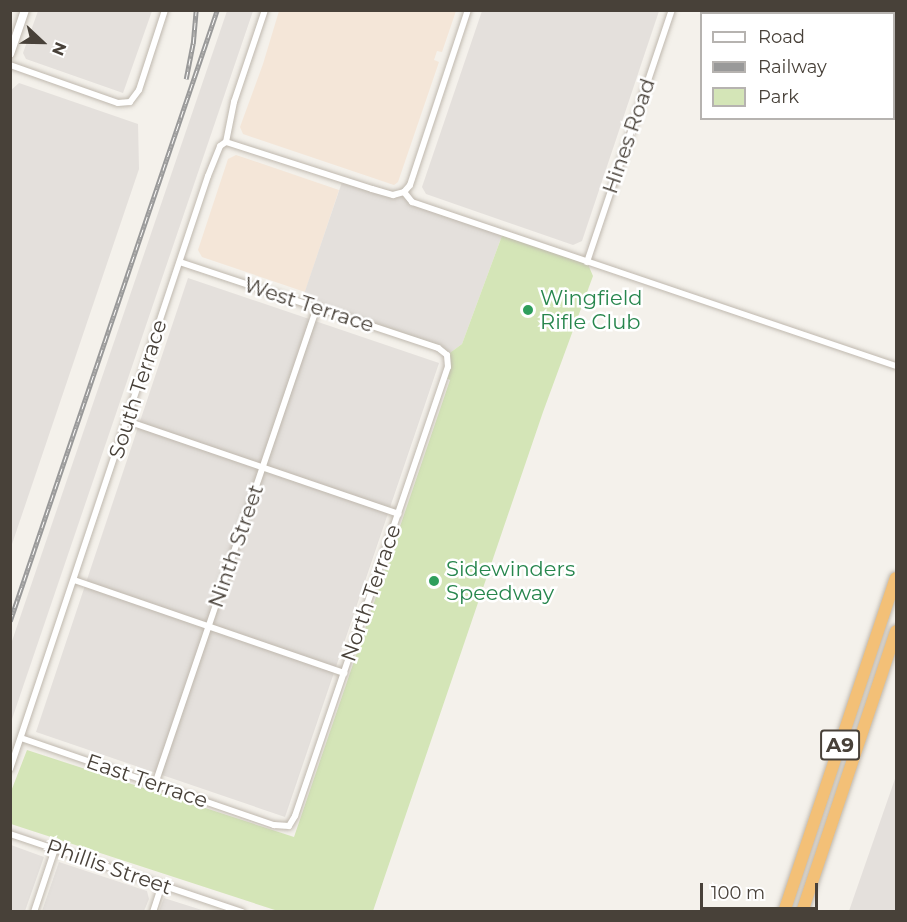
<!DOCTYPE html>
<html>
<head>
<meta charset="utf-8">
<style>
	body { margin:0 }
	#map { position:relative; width:907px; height:922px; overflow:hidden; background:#f4f1eb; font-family:Montserrat,sans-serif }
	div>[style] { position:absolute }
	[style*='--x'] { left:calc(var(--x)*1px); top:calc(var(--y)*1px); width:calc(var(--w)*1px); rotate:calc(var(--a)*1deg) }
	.commercial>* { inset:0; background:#f4e6d8 }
	.industrial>* { inset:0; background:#e4e0dc }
	.green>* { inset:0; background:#d4e5b7 }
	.roads { filter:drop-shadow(0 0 2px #bfb8ae) drop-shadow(0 0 2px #bfb8ae) }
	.minor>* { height:6px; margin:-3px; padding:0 3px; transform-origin:3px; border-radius:3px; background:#fff }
	.tertiary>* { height:8px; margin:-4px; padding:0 4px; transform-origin:4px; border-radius:4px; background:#fff }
	.motorway>* { height:12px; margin:-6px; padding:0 6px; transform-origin:6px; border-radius:6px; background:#f3c077 }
	.rail>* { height:4.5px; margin-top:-2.25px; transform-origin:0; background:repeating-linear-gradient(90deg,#fff 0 7px,#999 0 14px); box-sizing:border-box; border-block:2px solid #999 }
	.dots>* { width:16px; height:16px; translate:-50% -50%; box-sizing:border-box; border:3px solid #fff; border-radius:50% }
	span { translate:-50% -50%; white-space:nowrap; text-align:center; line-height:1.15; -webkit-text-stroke:5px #fff; paint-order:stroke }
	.shield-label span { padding:2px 4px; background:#fff; border:2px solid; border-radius:4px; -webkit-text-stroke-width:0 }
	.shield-label { font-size:20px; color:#484139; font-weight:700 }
	.street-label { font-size:21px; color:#484139 }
	.leisure-label { font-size:21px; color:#27864d }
	.left { translate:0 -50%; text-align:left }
	.frame { position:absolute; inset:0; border:12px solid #484139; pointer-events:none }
	.legend { position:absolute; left:700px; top:12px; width:195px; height:108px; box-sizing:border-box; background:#fff; border:2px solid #b6b3b0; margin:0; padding:8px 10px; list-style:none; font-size:18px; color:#484139 }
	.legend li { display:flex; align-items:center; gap:12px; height:30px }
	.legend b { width:30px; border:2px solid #b6b3b0 }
	.north { position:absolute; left:12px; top:12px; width:60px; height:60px; -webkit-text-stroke:4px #fff; paint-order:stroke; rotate:112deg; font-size:16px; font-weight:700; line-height:24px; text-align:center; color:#484139 }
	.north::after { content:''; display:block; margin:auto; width:21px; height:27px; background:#484139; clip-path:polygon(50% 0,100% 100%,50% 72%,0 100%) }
	.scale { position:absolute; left:700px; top:883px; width:118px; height:27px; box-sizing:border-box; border:3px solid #484139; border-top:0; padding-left:8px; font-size:18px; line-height:21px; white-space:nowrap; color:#484139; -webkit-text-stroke:4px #fff; paint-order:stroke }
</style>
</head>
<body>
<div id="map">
	<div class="commercial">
		<div style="clip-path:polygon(279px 11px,456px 11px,442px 52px,437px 51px,434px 60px,439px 62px,398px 182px,394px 185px,388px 183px,243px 134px,240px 127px,263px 64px)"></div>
		<div style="clip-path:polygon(236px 155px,339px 190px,305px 292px,202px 257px,198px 250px,228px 159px)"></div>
	</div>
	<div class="industrial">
		<div style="clip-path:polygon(38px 11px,152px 11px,123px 93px,26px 59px,23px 53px)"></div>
		<div style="clip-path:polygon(227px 11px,253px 11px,11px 722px,11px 644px)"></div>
		<div style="clip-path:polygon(482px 11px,659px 11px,582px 241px,573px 245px,426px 194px,422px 187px)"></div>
		<div style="clip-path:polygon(19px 83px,138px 124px,139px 169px,11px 547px,10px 91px)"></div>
		<div style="clip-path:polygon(343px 179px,393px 195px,404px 192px,413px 202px,503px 233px,462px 344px,447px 355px,444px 351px,301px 303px)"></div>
		<div style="clip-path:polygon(188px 278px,439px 363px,285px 817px,36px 732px)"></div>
		<div style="clip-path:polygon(896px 776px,896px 911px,849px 911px)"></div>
		<div style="clip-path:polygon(11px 845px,44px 857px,25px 911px,11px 911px)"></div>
		<div style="clip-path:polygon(59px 862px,147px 891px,149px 899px,144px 911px,42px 911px)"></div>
		<div style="clip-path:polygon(164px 898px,205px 911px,159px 911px)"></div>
	</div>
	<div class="green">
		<div style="clip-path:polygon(503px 233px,587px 262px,593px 276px,543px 412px,373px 911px,278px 911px,11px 824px,10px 794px,27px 750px,294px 837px,450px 380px,444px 377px,447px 355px,462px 344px)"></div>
	</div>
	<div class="roads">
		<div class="minor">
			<div style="--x:10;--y:65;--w:114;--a:19.4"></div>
			<div style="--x:118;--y:103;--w:12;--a:-5"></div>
			<div style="--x:130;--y:102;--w:15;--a:-53"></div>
			<div style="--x:139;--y:90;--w:84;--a:-72"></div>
			<div style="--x:226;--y:142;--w:153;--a:17.8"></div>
			<div style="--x:372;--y:189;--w:22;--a:16"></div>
			<div style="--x:393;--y:195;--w:11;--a:-15"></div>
			<div style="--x:404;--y:192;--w:13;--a:51"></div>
			<div style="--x:412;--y:202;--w:511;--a:18.72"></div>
			<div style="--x:404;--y:192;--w:9;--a:-49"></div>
			<div style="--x:410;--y:185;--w:184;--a:-71.7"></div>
			<div style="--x:587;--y:262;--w:266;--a:-71.4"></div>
			<div style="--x:127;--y:421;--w:287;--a:18.9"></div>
			<div style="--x:74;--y:580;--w:286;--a:19"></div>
			<div style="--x:21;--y:738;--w:268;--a:19"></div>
			<div style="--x:274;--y:825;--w:15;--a:4"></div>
			<div style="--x:289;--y:826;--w:12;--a:-59"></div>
			<div style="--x:295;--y:816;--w:474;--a:-71.2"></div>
			<div style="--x:448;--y:367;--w:12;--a:-95"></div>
			<div style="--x:447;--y:355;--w:11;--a:-142"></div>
			<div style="--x:438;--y:348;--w:272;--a:-161.6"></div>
			<div style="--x:10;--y:769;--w:625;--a:-71.54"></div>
			<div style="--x:208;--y:176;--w:32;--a:-68"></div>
			<div style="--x:220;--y:146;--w:7;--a:-34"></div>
			<div style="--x:226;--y:142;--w:41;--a:-78.7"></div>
			<div style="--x:234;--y:102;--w:97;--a:-71.4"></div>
			<div style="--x:155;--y:784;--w:504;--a:-71.24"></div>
			<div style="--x:10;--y:834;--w:245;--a:18.6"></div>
			<div style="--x:34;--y:912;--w:66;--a:-71.6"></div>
			<div style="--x:153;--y:912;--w:28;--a:-72"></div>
		</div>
		<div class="tertiary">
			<div style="--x:10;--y:54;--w:46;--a:-71.2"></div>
		</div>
		<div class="motorway">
			<div style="--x:784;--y:912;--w:352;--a:-71.5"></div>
			<div style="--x:802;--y:912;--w:296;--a:-71.5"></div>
		</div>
	</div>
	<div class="rail">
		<div style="--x:186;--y:79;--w:36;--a:-79"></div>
		<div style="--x:193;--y:44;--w:34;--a:-85"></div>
		<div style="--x:10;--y:621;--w:645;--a:-71.28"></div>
	</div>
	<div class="dots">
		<div style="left:528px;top:310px;background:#2e9e5b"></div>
		<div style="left:434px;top:581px;background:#2e9e5b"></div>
	</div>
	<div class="shield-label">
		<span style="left:840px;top:745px">A9</span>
	</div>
	<div class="street-label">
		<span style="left:629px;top:136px;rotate:-71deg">Hines Road</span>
		<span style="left:309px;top:305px;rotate:18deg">West Terrace</span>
		<span style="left:138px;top:389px;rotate:-72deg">South Terrace</span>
		<span style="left:236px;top:546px;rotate:-71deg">Ninth Street</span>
		<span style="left:371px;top:593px;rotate:-71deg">North Terrace</span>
		<span style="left:147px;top:781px;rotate:19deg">East Terrace</span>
		<span style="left:109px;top:867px;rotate:19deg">Phillis Street</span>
	</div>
	<div class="leisure-label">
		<span class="left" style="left:540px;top:310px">Wingfield<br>Rifle Club</span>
		<span class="left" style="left:446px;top:581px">Sidewinders<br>Speedway</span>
	</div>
	<div class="frame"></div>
	<ul class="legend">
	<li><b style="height:8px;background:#fff"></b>Road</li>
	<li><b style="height:8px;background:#999"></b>Railway</li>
	<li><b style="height:16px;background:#d4e5b7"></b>Park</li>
	</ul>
	<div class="north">N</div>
	<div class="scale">100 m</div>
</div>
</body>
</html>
